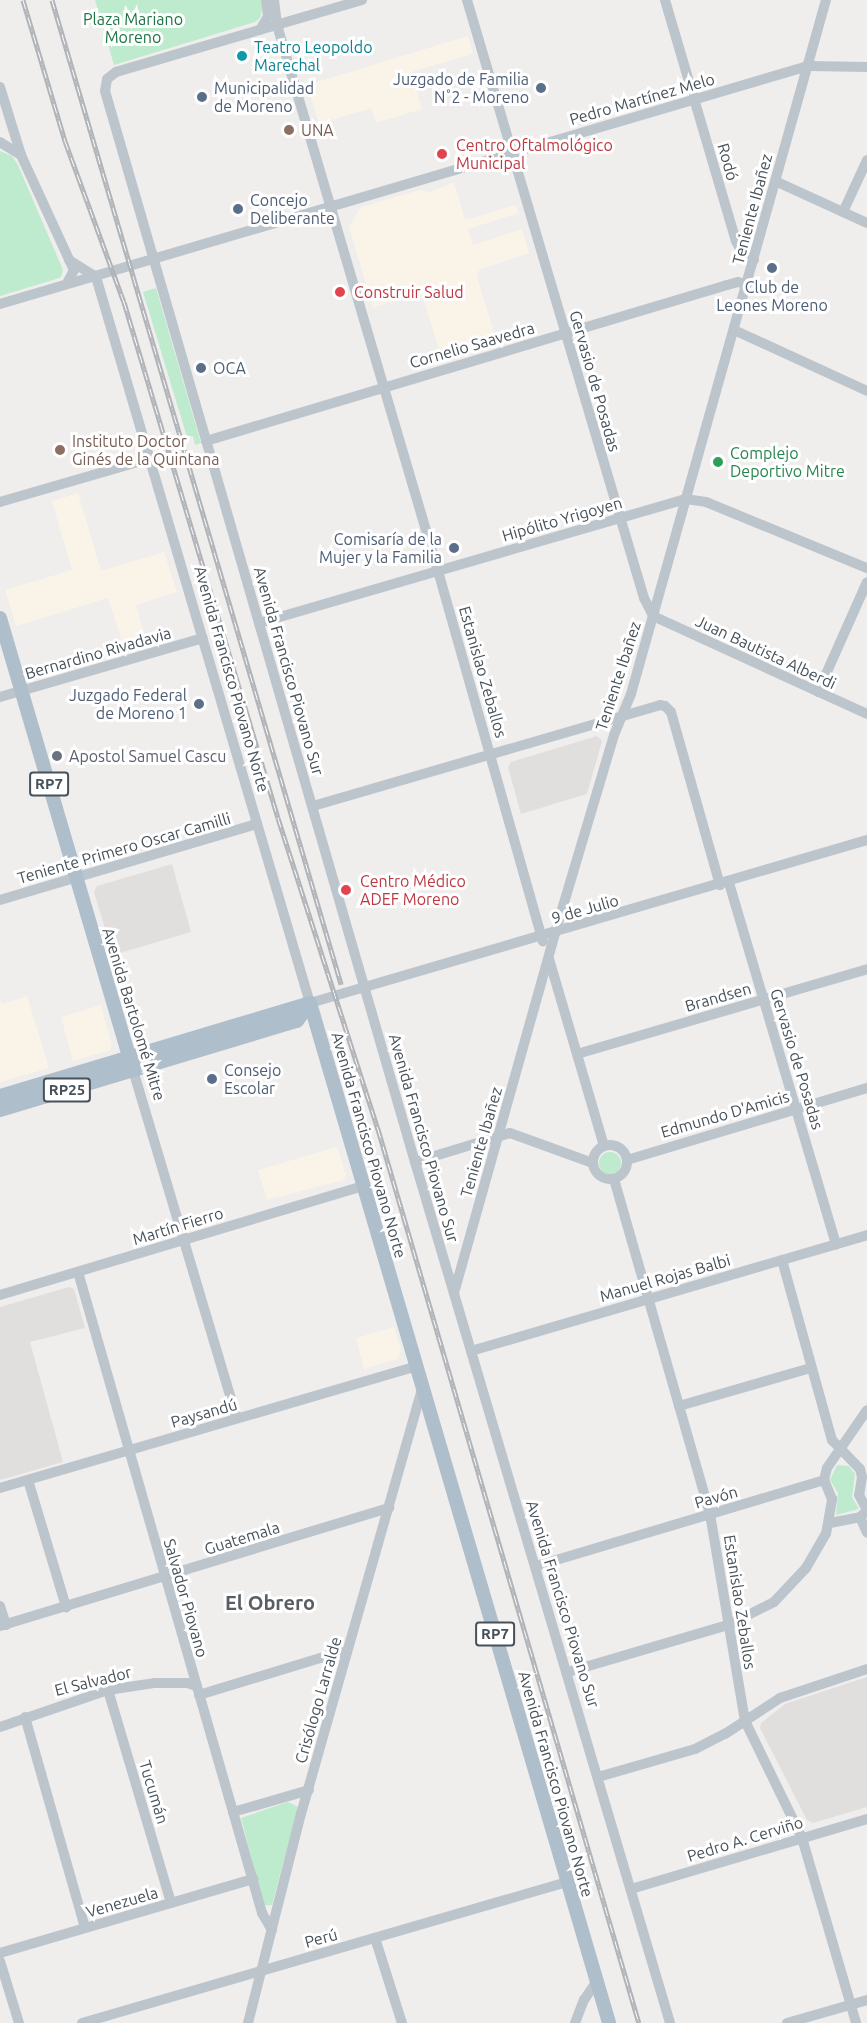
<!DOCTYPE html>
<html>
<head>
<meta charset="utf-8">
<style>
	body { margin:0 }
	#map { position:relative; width:867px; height:2023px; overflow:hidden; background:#f0eded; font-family:Ubuntu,sans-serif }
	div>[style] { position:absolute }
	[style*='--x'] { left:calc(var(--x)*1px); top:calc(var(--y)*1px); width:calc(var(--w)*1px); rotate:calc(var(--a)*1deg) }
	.commercial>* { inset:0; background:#faf3e7 }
	.education>* { inset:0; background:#e1dede }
	.green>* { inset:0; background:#beebcd }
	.round { border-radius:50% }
	.minor>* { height:10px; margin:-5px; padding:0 5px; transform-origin:5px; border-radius:5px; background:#bcc5cc }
	.minor>.ring { margin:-5px; padding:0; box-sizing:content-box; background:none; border:10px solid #bcc5cc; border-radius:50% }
	.major>* { height:14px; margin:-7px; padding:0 7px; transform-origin:7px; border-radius:7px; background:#aebecb }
	.rail>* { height:5px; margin-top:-2.5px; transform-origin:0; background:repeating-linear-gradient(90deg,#fff 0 9px,#b0b3b7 0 18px); box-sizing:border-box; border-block:2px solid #b0b3b7 }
	.dots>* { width:16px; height:16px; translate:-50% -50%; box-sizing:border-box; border:3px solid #fff; border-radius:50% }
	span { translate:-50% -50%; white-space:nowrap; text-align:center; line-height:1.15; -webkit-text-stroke:6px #fff; paint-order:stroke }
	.shield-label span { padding:2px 4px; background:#fff; border:2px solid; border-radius:4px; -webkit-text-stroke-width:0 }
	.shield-label { font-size:15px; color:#475159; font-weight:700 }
	.park-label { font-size:16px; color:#1d7544 }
	.culture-label { font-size:16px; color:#0d838f }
	.left { translate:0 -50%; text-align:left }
	.service-label { font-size:16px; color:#4e5e75 }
	.right { translate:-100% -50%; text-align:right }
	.street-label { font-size:16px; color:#475159 }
	.education-label { font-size:16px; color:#785e54 }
	.health-label { font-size:16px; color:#be3a42 }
	.leisure-label { font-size:16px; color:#27864d }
	.worship-label { font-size:16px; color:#5b616d }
	.quarter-label { font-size:20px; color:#5a5e62; font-weight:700 }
</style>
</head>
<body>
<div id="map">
	<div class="commercial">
		<div style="clip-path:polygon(468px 36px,473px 54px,411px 72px,422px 109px,376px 123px,371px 108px,319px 124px,307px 85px)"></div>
		<div style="clip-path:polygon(454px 182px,465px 220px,516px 205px,519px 213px,468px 229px,473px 245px,522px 229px,529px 253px,479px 270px,477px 277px,496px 339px,441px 355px,421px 292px,373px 308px,349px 227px,361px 207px,420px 190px,430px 192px)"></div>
		<div style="clip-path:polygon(78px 493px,101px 571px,164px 552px,177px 592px,136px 605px,147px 643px,125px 650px,108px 598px,16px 626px,5px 590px,72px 570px,52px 501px)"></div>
		<div style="clip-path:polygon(27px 996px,49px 1068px,0 1082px,0 999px,2px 1004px)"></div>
		<div style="clip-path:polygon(101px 1005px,112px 1046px,110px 1050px,73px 1061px,61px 1017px)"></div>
		<div style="clip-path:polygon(337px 1147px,346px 1175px,344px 1180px,267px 1200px,258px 1170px)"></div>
		<div style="clip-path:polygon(394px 1327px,401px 1351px,398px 1359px,364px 1369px,356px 1338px)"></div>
	</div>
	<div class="education">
		<div style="clip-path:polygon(597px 736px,602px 741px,587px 794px,521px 814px,508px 767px,511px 762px)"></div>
		<div style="clip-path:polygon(172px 864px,191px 932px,113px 955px,94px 892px,97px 886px)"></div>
		<div style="clip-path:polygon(69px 1287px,74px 1289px,85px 1328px,30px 1342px,63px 1462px,0 1480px,0 1307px)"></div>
		<div style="clip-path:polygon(867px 1677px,867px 1807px,813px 1823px,807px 1820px,760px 1728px,761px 1723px,785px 1704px)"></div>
	</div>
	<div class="green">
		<div style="clip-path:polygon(95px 0,261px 0,263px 7px,260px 18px,255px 22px,114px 65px)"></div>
		<div style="clip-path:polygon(0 151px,12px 156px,18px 165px,63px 270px,61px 277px,56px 279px,0 296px)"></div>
		<div style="clip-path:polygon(156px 288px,201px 443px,195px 445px,193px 436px,187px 437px,143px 292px)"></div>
		<div class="round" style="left:599px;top:1152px;width:22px;height:22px"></div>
		<div style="clip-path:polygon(837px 1465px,849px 1466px,855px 1474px,852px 1497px,859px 1509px,836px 1515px,838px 1493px,830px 1480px)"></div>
		<div style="clip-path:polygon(288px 1802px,298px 1807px,272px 1905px,264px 1905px,241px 1818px)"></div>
	</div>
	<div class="minor">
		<div style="--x:274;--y:0;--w:25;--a:83"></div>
		<div style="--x:277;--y:25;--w:569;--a:73.57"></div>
		<div style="--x:438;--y:571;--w:385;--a:74.2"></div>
		<div style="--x:362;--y:0;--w:256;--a:163.7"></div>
		<div style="--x:116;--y:72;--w:11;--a:142"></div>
		<div style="--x:107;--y:79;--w:12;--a:99"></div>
		<div style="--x:105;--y:91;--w:1115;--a:73.86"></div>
		<div style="--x:415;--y:1162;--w:898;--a:73.5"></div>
		<div style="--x:467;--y:0;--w:624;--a:73.51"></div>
		<div style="--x:644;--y:598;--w:20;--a:63"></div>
		<div style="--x:665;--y:0;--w:251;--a:73.6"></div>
		<div style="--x:736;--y:241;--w:16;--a:63"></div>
		<div style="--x:743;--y:255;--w:12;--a:24"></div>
		<div style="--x:260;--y:30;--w:16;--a:-60"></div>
		<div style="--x:268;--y:16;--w:16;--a:-97"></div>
		<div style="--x:0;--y:87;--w:71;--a:72.8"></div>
		<div style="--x:21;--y:155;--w:127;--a:65.3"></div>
		<div style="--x:74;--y:270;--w:15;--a:118"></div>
		<div style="--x:0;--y:142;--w:25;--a:32"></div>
		<div style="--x:775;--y:181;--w:101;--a:24.5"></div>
		<div style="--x:843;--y:212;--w:57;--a:-65.2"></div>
		<div style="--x:69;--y:260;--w:32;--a:32"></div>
		<div style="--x:96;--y:277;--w:757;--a:73.58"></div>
		<div style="--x:310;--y:1003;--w:580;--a:-16.31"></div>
		<div style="--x:0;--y:304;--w:842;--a:-16.41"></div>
		<div style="--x:808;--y:66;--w:59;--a:1"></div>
		<div style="--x:734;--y:330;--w:146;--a:24.6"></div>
		<div style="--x:206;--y:441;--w:544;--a:-16.67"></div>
		<div style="--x:727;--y:285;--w:11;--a:-15"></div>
		<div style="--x:738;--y:282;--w:9;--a:13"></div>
		<div style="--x:0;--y:502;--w:157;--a:-16.2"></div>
		<div style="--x:653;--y:616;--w:235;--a:24.6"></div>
		<div style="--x:259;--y:623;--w:444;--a:-16.2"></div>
		<div style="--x:685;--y:499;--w:21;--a:8"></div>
		<div style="--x:706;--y:502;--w:174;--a:22.3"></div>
		<div style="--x:818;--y:692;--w:120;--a:-66"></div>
		<div style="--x:0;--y:697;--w:211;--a:-16.2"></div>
		<div style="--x:313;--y:806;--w:361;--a:-16.2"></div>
		<div style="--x:660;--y:705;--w:5;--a:11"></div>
		<div style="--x:665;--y:706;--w:8;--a:45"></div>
		<div style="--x:671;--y:712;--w:180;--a:74.2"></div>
		<div style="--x:729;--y:883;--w:377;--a:73.5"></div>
		<div style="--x:0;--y:900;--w:268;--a:-16.5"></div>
		<div style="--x:549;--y:959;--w:195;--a:73.6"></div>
		<div style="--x:577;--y:1054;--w:302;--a:-16.3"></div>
		<div style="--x:133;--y:1070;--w:363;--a:73.4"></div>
		<div class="ring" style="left:593px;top:1145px;width:24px;height:24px"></div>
		<div style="--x:627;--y:1160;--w:251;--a:-16.7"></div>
		<div style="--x:415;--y:1162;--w:99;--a:-17"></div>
		<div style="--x:510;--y:1133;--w:88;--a:19.9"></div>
		<div style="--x:614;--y:1179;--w:348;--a:74"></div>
		<div style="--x:710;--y:1514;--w:210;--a:80.4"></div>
		<div style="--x:745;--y:1721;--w:130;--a:64"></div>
		<div style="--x:802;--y:1838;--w:193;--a:73.7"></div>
		<div style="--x:782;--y:1260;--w:187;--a:74.5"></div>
		<div style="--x:832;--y:1440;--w:40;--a:46"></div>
		<div style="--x:860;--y:1469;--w:8;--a:76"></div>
		<div style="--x:862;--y:1477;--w:18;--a:99"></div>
		<div style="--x:859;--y:1495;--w:17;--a:62"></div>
		<div style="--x:78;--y:1272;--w:667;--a:73.98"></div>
		<div style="--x:262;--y:1913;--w:20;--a:60"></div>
		<div style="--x:454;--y:1293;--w:374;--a:-74.3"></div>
		<div style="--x:555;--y:933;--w:207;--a:-73.4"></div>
		<div style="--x:614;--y:735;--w:44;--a:-67.5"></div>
		<div style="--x:631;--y:694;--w:721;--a:-74.31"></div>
		<div style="--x:0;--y:1295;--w:380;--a:-16.7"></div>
		<div style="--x:471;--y:1351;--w:413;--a:-16.3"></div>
		<div style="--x:679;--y:1406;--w:137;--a:-16.1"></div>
		<div style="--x:28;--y:1480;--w:133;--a:73.3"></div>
		<div style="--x:824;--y:1480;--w:12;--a:-76"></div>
		<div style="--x:827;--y:1468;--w:70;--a:-55.4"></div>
		<div style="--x:0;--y:1488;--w:434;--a:-16.3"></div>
		<div style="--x:860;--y:1517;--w:17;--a:66"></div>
		<div style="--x:830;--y:1523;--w:31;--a:-11"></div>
		<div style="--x:860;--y:1517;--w:9;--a:-41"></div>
		<div style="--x:536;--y:1566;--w:301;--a:-16.6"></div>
		<div style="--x:0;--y:1606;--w:20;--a:72"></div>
		<div style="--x:0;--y:1626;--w:407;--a:-16.9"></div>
		<div style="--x:568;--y:1672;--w:167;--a:-16.4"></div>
		<div style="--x:728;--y:1625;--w:51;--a:-26.6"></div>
		<div style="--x:774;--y:1602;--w:47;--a:-46.7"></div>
		<div style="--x:806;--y:1568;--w:39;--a:-60"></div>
		<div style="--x:826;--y:1534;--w:36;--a:-80"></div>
		<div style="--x:832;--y:1499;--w:21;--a:-113"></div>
		<div style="--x:108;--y:1690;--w:222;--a:73.5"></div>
		<div style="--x:199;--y:1695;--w:143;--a:-17"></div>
		<div style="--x:336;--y:1653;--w:11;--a:-5"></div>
		<div style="--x:25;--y:1717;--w:219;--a:74.1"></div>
		<div style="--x:0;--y:1727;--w:114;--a:-18.9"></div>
		<div style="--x:108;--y:1690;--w:48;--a:-8.5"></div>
		<div style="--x:155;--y:1683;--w:32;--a:0"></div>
		<div style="--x:187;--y:1683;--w:10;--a:17"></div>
		<div style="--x:598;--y:1777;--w:101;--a:-16.1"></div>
		<div style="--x:695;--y:1749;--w:34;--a:-27"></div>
		<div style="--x:725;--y:1734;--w:66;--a:-33.2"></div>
		<div style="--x:780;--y:1698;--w:92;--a:-18.4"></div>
		<div style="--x:233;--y:1812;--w:79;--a:-16.1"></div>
		<div style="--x:631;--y:1889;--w:246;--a:-16.5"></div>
		<div style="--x:375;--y:1938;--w:89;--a:72.4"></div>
		<div style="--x:0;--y:1953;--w:264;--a:-16.3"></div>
		<div style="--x:0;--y:1961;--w:65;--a:73"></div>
		<div style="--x:82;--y:2023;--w:505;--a:-16.21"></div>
		<div style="--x:248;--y:2023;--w:216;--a:-75.8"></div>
		<div style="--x:301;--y:1814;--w:444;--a:-74.1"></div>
		<div style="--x:575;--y:2023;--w:25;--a:-69"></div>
		<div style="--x:584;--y:2000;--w:23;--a:-56"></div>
		<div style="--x:787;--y:2023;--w:83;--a:-16"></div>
	</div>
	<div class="major">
		<div style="--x:0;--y:618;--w:471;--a:73.6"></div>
		<div style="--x:310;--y:1003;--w:1063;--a:73.66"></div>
		<div style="--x:0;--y:1096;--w:324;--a:-16.7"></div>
		<div style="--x:0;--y:1110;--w:310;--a:-16.7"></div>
		<div style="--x:297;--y:1021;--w:22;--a:-54"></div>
	</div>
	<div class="rail">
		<div style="--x:23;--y:0;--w:147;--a:73.4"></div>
		<div style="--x:65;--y:141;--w:171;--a:69.9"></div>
		<div style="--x:124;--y:302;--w:538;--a:73.38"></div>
		<div style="--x:278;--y:818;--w:327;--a:72.2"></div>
		<div style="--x:378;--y:1129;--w:931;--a:73.73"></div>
		<div style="--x:52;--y:0;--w:1026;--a:73.63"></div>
	</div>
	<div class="dots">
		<div style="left:242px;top:56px;background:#0f9aa8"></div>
		<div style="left:541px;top:88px;background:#5c6f8a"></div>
		<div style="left:202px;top:97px;background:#5c6f8a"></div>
		<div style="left:289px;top:130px;background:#8d6e63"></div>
		<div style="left:442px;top:154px;background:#e0444e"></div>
		<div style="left:238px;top:209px;background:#5c6f8a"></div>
		<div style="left:772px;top:268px;background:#5c6f8a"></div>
		<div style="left:340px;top:292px;background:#e0444e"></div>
		<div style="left:201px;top:368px;background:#5c6f8a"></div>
		<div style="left:60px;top:450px;background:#8d6e63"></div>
		<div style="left:718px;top:462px;background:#2e9e5b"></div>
		<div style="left:454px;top:548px;background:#5c6f8a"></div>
		<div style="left:199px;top:704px;background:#5c6f8a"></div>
		<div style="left:57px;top:756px;background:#6b7280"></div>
		<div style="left:346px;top:890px;background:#e0444e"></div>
		<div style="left:212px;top:1079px;background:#5c6f8a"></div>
	</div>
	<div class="shield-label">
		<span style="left:49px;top:784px">RP7</span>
		<span style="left:67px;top:1090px">RP25</span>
		<span style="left:495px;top:1634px">RP7</span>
	</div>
	<div class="park-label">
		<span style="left:133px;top:28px">Plaza Mariano<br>Moreno</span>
	</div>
	<div class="culture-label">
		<span class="left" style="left:254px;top:56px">Teatro Leopoldo<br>Marechal</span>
	</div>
	<div class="service-label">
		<span class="right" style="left:529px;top:88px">Juzgado de Familia<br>N˚2 - Moreno</span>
		<span class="left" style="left:214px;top:97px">Municipalidad<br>de Moreno</span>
		<span class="left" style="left:250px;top:209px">Concejo<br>Deliberante</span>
		<span style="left:772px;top:296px">Club de<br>Leones Moreno</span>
		<span class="left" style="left:213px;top:368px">OCA</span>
		<span class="right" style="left:442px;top:548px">Comisaría de la<br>Mujer y la Familia</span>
		<span class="right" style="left:187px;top:704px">Juzgado Federal<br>de Moreno 1</span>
		<span class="left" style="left:224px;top:1079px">Consejo<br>Escolar</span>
	</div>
	<div class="street-label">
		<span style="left:642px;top:99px;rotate:-16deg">Pedro Martínez Melo</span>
		<span style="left:728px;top:162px;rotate:74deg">Rodó</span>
		<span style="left:752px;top:209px;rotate:-75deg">Teniente Ibañez</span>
		<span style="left:472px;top:345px;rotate:-16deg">Cornelio Saavedra</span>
		<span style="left:595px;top:381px;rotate:74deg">Gervasio de Posadas</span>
		<span style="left:562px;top:519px;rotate:-16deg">Hipólito Yrigoyen</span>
		<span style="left:766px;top:652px;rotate:25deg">Juan Bautista Alberdi</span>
		<span style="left:98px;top:653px;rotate:-16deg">Bernardino Rivadavia</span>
		<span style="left:289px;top:671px;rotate:74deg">Avenida Francisco Piovano Sur</span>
		<span style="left:483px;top:672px;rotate:74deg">Estanislao Zeballos</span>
		<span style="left:618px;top:676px;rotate:-72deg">Teniente Ibañez</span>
		<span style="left:232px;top:679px;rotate:74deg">Avenida Francisco Piovano Norte</span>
		<span style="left:124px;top:848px;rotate:-16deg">Teniente Primero Oscar Camilli</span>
		<span style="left:585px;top:909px;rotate:-16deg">9 de Julio</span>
		<span style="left:718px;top:997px;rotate:-16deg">Brandsen</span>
		<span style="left:134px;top:1014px;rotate:73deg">Avenida Bartolomé Mitre</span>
		<span style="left:797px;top:1059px;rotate:73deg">Gervasio de Posadas</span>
		<span style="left:725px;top:1114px;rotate:-16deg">Edmundo D'Amicis</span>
		<span style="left:424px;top:1138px;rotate:74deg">Avenida Francisco Piovano Sur</span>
		<span style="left:481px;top:1142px;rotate:-74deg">Teniente Ibañez</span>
		<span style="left:369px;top:1145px;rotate:74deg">Avenida Francisco Piovano Norte</span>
		<span style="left:178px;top:1226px;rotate:-17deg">Martín Fierro</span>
		<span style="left:665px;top:1278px;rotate:-16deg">Manuel Rojas Balbi</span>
		<span style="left:204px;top:1413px;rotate:-16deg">Paysandú</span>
		<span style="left:716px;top:1497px;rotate:-16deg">Pavón</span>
		<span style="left:242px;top:1538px;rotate:-17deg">Guatemala</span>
		<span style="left:186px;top:1598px;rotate:74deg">Salvador Piovano</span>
		<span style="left:740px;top:1602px;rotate:81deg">Estanislao Zeballos</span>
		<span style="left:563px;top:1604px;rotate:73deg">Avenida Francisco Piovano Sur</span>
		<span style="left:93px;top:1681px;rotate:-14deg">El Salvador</span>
		<span style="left:318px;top:1700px;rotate:-74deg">Crisólogo Larralde</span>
		<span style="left:556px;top:1784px;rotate:74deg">Avenida Francisco Piovano Norte</span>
		<span style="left:154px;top:1792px;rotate:73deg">Tucumán</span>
		<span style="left:745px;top:1839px;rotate:-17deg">Pedro A. Cerviño</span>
		<span style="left:122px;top:1902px;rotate:-16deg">Venezuela</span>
		<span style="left:321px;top:1938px;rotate:-15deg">Perú</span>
	</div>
	<div class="education-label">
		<span class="left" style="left:301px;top:130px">UNA</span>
		<span class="left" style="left:72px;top:450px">Instituto Doctor<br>Ginés de la Quintana</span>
	</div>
	<div class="health-label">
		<span class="left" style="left:456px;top:154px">Centro Oftalmológico<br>Municipal</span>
		<span class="left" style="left:354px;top:292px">Construir Salud</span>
		<span class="left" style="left:360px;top:890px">Centro Médico<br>ADEF Moreno</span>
	</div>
	<div class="leisure-label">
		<span class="left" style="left:730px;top:462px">Complejo<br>Deportivo Mitre</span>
	</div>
	<div class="worship-label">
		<span class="left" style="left:69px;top:756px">Apostol Samuel Cascu</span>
	</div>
	<div class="quarter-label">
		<span style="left:270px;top:1602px">El Obrero</span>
	</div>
</div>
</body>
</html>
